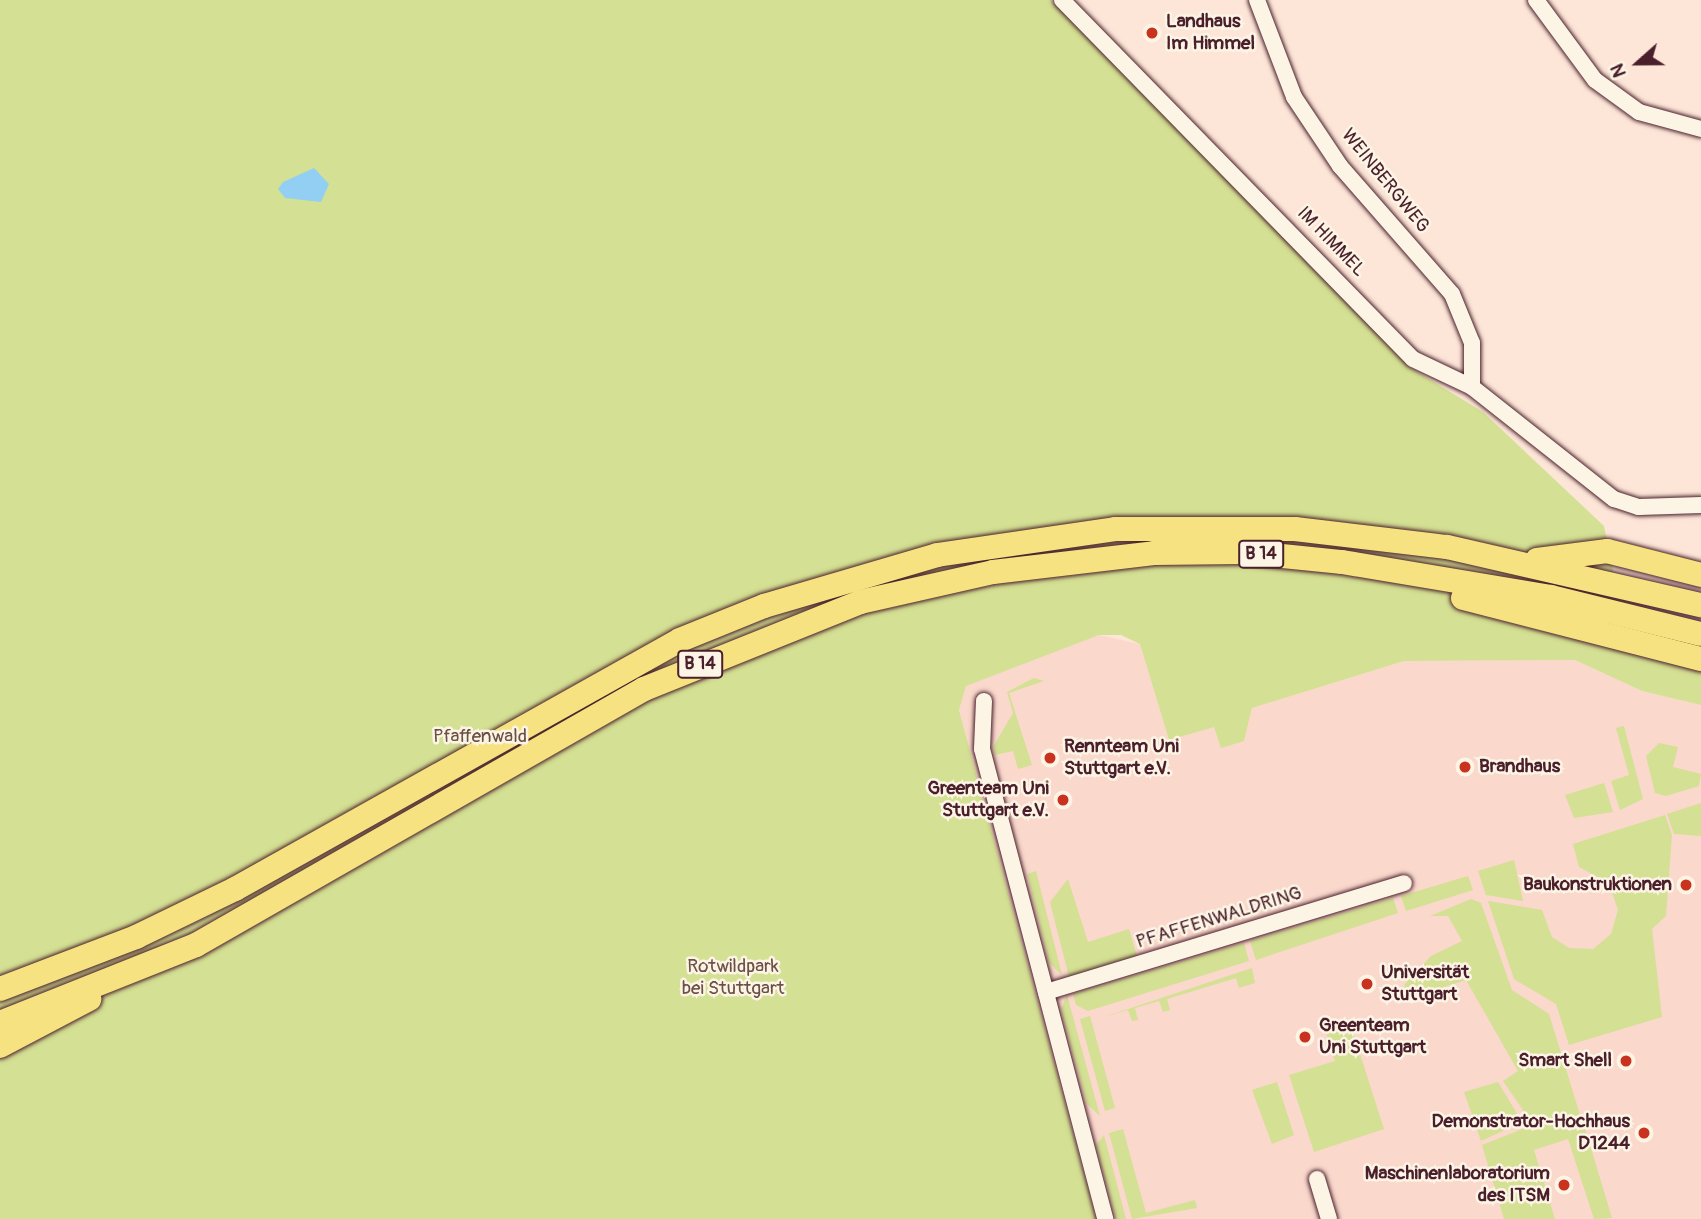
<!DOCTYPE html>
<html>
<head>
<meta charset="utf-8">
<style>
	body { margin:0 }
	#map { position:relative; width:1701px; height:1219px; overflow:hidden; background:#fde6d8; font-family:Pangolin,sans-serif }
	div>[style] { position:absolute }
	[style*='--x'] { left:calc(var(--x)*1px); top:calc(var(--y)*1px); width:calc(var(--w)*1px); rotate:calc(var(--a)*1deg) }
	.built>* { inset:0; background:#fad8cc }
	.green>* { inset:0; background:#d4e093 }
	.water>* { inset:0; background:#93cff3 }
	.roads { filter:drop-shadow(0 0 2px #4a1f2b) drop-shadow(0 0 2px #4a1f2b) }
	.minor>* { height:16px; margin:-8px; padding:0 8px; transform-origin:8px; border-radius:8px; background:#fcf5e5 }
	.trunk>* { height:24px; margin:-12px; padding:0 12px; transform-origin:12px; border-radius:12px; background:#f6e281 }
	.dots>* { width:19px; height:19px; translate:-50% -50%; box-sizing:border-box; border:4px solid #fcf5e5; border-radius:50% }
	span { translate:-50% -50%; white-space:nowrap; text-align:center; line-height:1.15; -webkit-text-stroke:5px #fcf5e5; paint-order:stroke }
	.shield-label span { padding:2px 5px; background:#fcf5e5; border:2px solid; border-radius:5px; -webkit-text-stroke-width:0 }
	.shield-label { font-size:18px; color:#4a1f2b; font-weight:700 }
	.poi-label { font-size:19px; color:#4a1f2b; font-weight:700 }
	.left { translate:0 -50%; text-align:left }
	.right { translate:-100% -50%; text-align:right }
	.street-label { font-size:19px; color:#4a1f2b }
	.park-label { font-size:19px; color:#6c4f45 }
	.north { position:absolute; left:1603px; top:28px; width:70px; height:70px; -webkit-text-stroke:5px #fcf5e5; paint-order:stroke; rotate:249deg; font-size:19px; font-weight:700; line-height:28px; text-align:center; color:#4a1f2b }
	.north::after { content:''; display:block; margin:auto; width:24px; height:32px; background:#4a1f2b; clip-path:polygon(50% 0,100% 100%,50% 72%,0 100%) }
</style>
</head>
<body>
<div id="map">
	<div class="built">
		<div style="clip-path:polygon(1099px 635px,1140px 644px,1169px 740px,1214px 726px,1244px 741px,1252px 708px,1404px 661px,1575px 660px,1642px 691px,1701px 705px,1701px 1219px,1096px 1219px,959px 710px,966px 686px,980px 676px)"></div>
	</div>
	<div class="green">
		<div style="clip-path:polygon(0 0,1051px 0,1411px 368px,1483px 412px,1604px 526px,1629px 651px,1701px 668px,1701px 705px,1642px 691px,1575px 660px,1404px 661px,1252px 708px,1244px 741px,1221px 748px,1214px 727px,1169px 740px,1140px 644px,1121px 635px,1099px 635px,966px 686px,959px 710px,1096px 1219px,0 1219px)"></div>
		<div style="clip-path:polygon(1034px 678px,1044px 681px,1009px 693px,1032px 765px,1018px 769px,1013px 751px,995px 755px,993px 747px,1013px 713px,1007px 692px)"></div>
		<div style="clip-path:polygon(1624px 726px,1643px 799px,1620px 810px,1611px 781px,1629px 775px,1616px 728px)"></div>
		<div style="clip-path:polygon(1659px 743px,1678px 747px,1673px 767px,1701px 774px,1699px 786px,1666px 796px,1655px 793px,1646px 756px)"></div>
		<div style="clip-path:polygon(1604px 783px,1613px 812px,1574px 818px,1565px 795px)"></div>
		<div style="clip-path:polygon(1701px 803px,1701px 836px,1674px 834px,1667px 814px)"></div>
		<div style="clip-path:polygon(1665px 815px,1672px 835px,1666px 916px,1652px 929px,1662px 1017px,1569px 1045px,1556px 1004px,1514px 979px,1488px 901px,1542px 910px,1552px 937px,1569px 948px,1593px 949px,1611px 934px,1618px 910px,1609px 883px,1579px 867px,1573px 844px)"></div>
		<div style="clip-path:polygon(1514px 860px,1523px 901px,1486px 895px,1478px 871px)"></div>
		<div style="clip-path:polygon(1036px 871px,1062px 975px,1049px 963px,1027px 874px)"></div>
		<div style="clip-path:polygon(1468px 876px,1473px 890px,1406px 911px,1401px 896px)"></div>
		<div style="clip-path:polygon(1068px 879px,1088px 942px,1129px 929px,1137px 956px,1069px 977px,1050px 902px)"></div>
		<div style="clip-path:polygon(1393px 898px,1398px 913px,1256px 960px,1250px 941px)"></div>
		<div style="clip-path:polygon(1471px 899px,1481px 903px,1512px 990px,1549px 1014px,1581px 1118px,1566px 1124px,1529px 1119px,1503px 1081px,1518px 1071px,1466px 980px,1409px 998px,1404px 985px,1431px 956px,1462px 941px,1448px 916px,1430px 916px)"></div>
		<div style="clip-path:polygon(1244px 943px,1249px 961px,1088px 1011px,1076px 1005px,1073px 994px)"></div>
		<div style="clip-path:polygon(1252px 968px,1255px 983px,1239px 988px,1236px 978px,1167px 999px,1170px 1010px,1163px 1012px,1159px 1001px,1135px 1008px,1138px 1020px,1132px 1021px,1128px 1010px,1101px 1018px)"></div>
		<div style="clip-path:polygon(1067px 995px,1100px 1116px,1087px 1104px,1061px 1010px)"></div>
		<div style="clip-path:polygon(1090px 1016px,1115px 1108px,1105px 1111px,1080px 1019px)"></div>
		<div style="clip-path:polygon(1339px 1022px,1343px 1035px,1353px 1032px,1384px 1129px,1314px 1152px,1289px 1075px,1335px 1061px,1324px 1026px)"></div>
		<div style="clip-path:polygon(1277px 1082px,1294px 1135px,1272px 1144px,1252px 1090px)"></div>
		<div style="clip-path:polygon(1498px 1082px,1522px 1122px,1481px 1141px,1464px 1092px)"></div>
		<div style="clip-path:polygon(1535px 1124px,1584px 1125px,1612px 1218px,1594px 1219px,1568px 1139px,1534px 1150px,1555px 1219px,1504px 1219px,1482px 1145px)"></div>
		<div style="clip-path:polygon(1123px 1129px,1146px 1213px,1195px 1200px,1197px 1208px,1132px 1219px,1109px 1133px)"></div>
		<div style="clip-path:polygon(1104px 1135px,1126px 1219px,1116px 1219px,1096px 1145px)"></div>
	</div>
	<div class="water">
		<div style="clip-path:polygon(314px 168px,329px 184px,321px 202px,285px 198px,278px 189px,283px 182px)"></div>
	</div>
	<div class="roads">
		<div class="minor">
			<div style="--x:1062;--y:0;--w:502;--a:45.65"></div>
			<div style="--x:1413;--y:359;--w:65;--a:25.4"></div>
			<div style="--x:1472;--y:387;--w:181;--a:38.3"></div>
			<div style="--x:1614;--y:499;--w:26;--a:18"></div>
			<div style="--x:1639;--y:507;--w:62;--a:-1.8"></div>
			<div style="--x:1257;--y:0;--w:104;--a:69.1"></div>
			<div style="--x:1294;--y:97;--w:83;--a:56.3"></div>
			<div style="--x:1340;--y:166;--w:170;--a:48.8"></div>
			<div style="--x:1452;--y:294;--w:53;--a:67.8"></div>
			<div style="--x:1472;--y:343;--w:44;--a:90"></div>
			<div style="--x:1536;--y:0;--w:99;--a:53.6"></div>
			<div style="--x:1595;--y:80;--w:54;--a:36"></div>
			<div style="--x:1639;--y:112;--w:64;--a:15.3"></div>
			<div style="--x:984;--y:701;--w:48;--a:92.4"></div>
			<div style="--x:982;--y:749;--w:486;--a:75.3"></div>
			<div style="--x:1046;--y:992;--w:374;--a:-16.9"></div>
			<div style="--x:1317;--y:1179;--w:42;--a:73.3"></div>
		</div>
		<div class="trunk">
			<div style="--x:1537;--y:560;--w:71;--a:-7.3"></div>
			<div style="--x:1607;--y:551;--w:97;--a:14.3"></div>
			<div style="--x:1463;--y:598;--w:246;--a:14.4"></div>
			<div style="--x:0;--y:989;--w:146;--a:-20.9"></div>
			<div style="--x:136;--y:937;--w:110;--a:-25.9"></div>
			<div style="--x:235;--y:889;--w:510;--a:-29.23"></div>
			<div style="--x:680;--y:640;--w:91;--a:-22"></div>
			<div style="--x:764;--y:606;--w:180;--a:-16.4"></div>
			<div style="--x:937;--y:555;--w:180;--a:-8.3"></div>
			<div style="--x:1115;--y:529;--w:180;--a:0"></div>
			<div style="--x:1295;--y:529;--w:153;--a:6.8"></div>
			<div style="--x:1447;--y:547;--w:261;--a:12.9"></div>
			<div style="--x:0;--y:1023;--w:211;--a:-21.7"></div>
			<div style="--x:196;--y:945;--w:516;--a:-29.74"></div>
			<div style="--x:644;--y:689;--w:233;--a:-21.9"></div>
			<div style="--x:860;--y:602;--w:136;--a:-12.7"></div>
			<div style="--x:993;--y:572;--w:162;--a:-6.7"></div>
			<div style="--x:1154;--y:553;--w:89;--a:-0.6"></div>
			<div style="--x:1243;--y:552;--w:100;--a:5.8"></div>
			<div style="--x:1342;--y:562;--w:212;--a:9.5"></div>
			<div style="--x:1551;--y:597;--w:154;--a:13.9"></div>
			<div style="--x:0;--y:1046;--w:101;--a:-27.8"></div>
		</div>
	</div>
	<div class="dots">
		<div style="left:1152px;top:33px;background:#c8321e"></div>
		<div style="left:1050px;top:758px;background:#c8321e"></div>
		<div style="left:1465px;top:767px;background:#c8321e"></div>
		<div style="left:1063px;top:800px;background:#c8321e"></div>
		<div style="left:1686px;top:885px;background:#c8321e"></div>
		<div style="left:1367px;top:984px;background:#c8321e"></div>
		<div style="left:1305px;top:1037px;background:#c8321e"></div>
		<div style="left:1626px;top:1061px;background:#c8321e"></div>
		<div style="left:1644px;top:1133px;background:#c8321e"></div>
		<div style="left:1564px;top:1185px;background:#c8321e"></div>
	</div>
	<div class="shield-label">
		<span style="left:1261px;top:554px">B 14</span>
		<span style="left:700px;top:664px">B 14</span>
	</div>
	<div class="poi-label">
		<span class="left" style="left:1166px;top:33px">Landhaus<br>Im Himmel</span>
		<span class="left" style="left:1064px;top:758px">Rennteam Uni<br>Stuttgart e.V.</span>
		<span class="left" style="left:1479px;top:767px">Brandhaus</span>
		<span class="right" style="left:1049px;top:800px">Greenteam Uni<br>Stuttgart e.V.</span>
		<span class="right" style="left:1672px;top:885px">Baukonstruktionen</span>
		<span class="left" style="left:1381px;top:984px">Universität<br>Stuttgart</span>
		<span class="left" style="left:1319px;top:1037px">Greenteam<br>Uni Stuttgart</span>
		<span class="right" style="left:1612px;top:1061px">Smart Shell</span>
		<span class="right" style="left:1630px;top:1133px">Demonstrator-Hochhaus<br>D1244</span>
		<span class="right" style="left:1550px;top:1185px">Maschinenlaboratorium<br>des ITSM</span>
	</div>
	<div class="street-label">
		<span style="left:1385px;top:181px;rotate:51deg">WEINBERGWEG</span>
		<span style="left:1331px;top:242px;rotate:46deg">IM HIMMEL</span>
		<span style="left:1219px;top:918px;rotate:-17deg">PFAFFENWALDRING</span>
	</div>
	<div class="park-label">
		<span style="left:480px;top:737px">Pfaffenwald</span>
		<span style="left:733px;top:978px">Rotwildpark<br>bei Stuttgart</span>
	</div>
	<div class="north">N</div>
</div>
</body>
</html>
